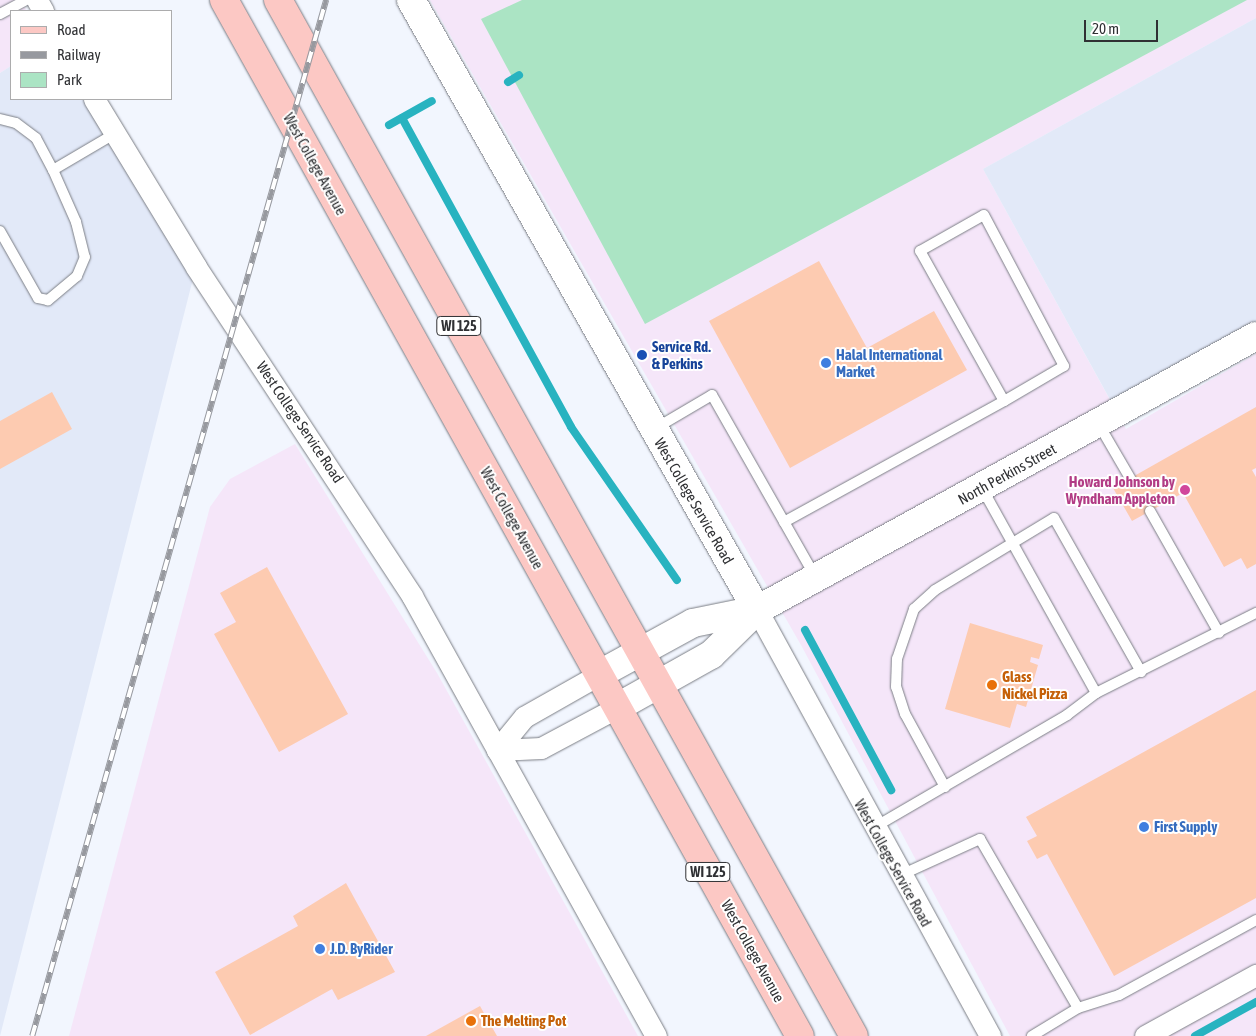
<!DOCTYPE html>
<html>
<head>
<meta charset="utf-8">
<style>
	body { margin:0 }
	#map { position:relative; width:1256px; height:1036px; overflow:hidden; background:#f2f6fe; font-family:"Asap Condensed",sans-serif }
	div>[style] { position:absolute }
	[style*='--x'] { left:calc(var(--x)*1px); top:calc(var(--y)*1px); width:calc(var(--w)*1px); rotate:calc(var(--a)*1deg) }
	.commercial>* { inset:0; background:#f5e6f9 }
	.built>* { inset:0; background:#e2e9f8 }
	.green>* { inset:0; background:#abe4c4 }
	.stream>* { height:8px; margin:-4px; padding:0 4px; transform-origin:4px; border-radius:4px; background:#28b3c0 }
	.building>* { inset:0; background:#fdcbb1 }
	.roads { filter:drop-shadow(0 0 1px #7b7e85) drop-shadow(0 0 1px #7b7e85) }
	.lane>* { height:10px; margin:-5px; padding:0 5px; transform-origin:5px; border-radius:5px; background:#fff }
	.street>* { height:21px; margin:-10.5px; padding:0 10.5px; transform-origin:10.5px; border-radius:10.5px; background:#fff }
	.secondary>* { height:28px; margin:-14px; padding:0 14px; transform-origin:14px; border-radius:14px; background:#fff }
	.primary>* { height:28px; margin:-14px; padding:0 14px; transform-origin:14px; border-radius:14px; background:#fcc8c4 }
	.rail>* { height:5.5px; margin-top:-2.75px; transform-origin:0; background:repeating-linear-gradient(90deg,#fff 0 11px,#97999f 0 22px); box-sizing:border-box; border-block:1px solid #97999f }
	.dots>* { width:14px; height:14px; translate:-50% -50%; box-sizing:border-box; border:2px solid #fff; border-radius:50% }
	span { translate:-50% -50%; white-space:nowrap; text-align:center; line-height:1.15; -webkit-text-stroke:4px #fff; paint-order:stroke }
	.shield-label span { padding:1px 4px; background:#fff; border:1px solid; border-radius:4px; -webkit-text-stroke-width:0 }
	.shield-label { font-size:14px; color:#2f3033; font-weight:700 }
	.street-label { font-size:15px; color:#2f3033 }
	.transit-label { font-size:15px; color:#164399; font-weight:700 }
	.left { translate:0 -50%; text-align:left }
	.shop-label { font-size:15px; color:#366cbe; font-weight:700 }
	.hotel-label { font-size:15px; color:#b23c85; font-weight:700 }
	.right { translate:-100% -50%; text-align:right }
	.food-label { font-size:15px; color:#c56008; font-weight:700 }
	.legend { position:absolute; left:10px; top:10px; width:162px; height:90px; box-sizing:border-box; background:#fff; border:1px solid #acacad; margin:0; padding:6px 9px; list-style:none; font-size:15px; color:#2f3033 }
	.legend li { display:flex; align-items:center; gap:10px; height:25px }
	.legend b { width:25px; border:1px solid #acacad }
	.scale { position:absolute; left:1084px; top:20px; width:74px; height:22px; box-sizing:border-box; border:2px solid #2f3033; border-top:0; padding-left:6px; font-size:15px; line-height:18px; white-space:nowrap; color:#2f3033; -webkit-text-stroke:4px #fff; paint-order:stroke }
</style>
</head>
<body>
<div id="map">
	<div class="commercial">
		<div style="clip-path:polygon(0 0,20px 0,27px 11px,11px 11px,11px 66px,0 73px)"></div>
		<div style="clip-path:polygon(430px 0,1256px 0,1256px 18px,983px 169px,1126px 429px,1256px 354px,1256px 1036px,1010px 1036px,801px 645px)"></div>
		<div style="clip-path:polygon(295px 444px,437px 673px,638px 1036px,69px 1036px,210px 507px,230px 479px)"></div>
	</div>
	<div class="built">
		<div style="clip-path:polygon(1256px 18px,1256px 337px,1118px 414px,983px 169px)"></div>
		<div style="clip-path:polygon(11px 66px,11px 99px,94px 99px,196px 267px,0 1036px,0 73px)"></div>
	</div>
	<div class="green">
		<div style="clip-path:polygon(522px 0,1247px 0,645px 324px,481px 19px)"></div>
	</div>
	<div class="stream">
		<div style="--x:508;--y:82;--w:13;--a:-32"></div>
		<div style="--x:402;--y:118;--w:352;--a:61.3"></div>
		<div style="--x:571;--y:427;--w:186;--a:55.3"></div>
		<div style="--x:389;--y:125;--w:49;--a:-29.2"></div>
		<div style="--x:805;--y:630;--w:182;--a:61.7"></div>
		<div style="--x:1195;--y:1036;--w:70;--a:-29.1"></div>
	</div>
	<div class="building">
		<div style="clip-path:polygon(819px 261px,867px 348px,934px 311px,967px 370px,790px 468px,709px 321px)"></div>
		<div style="clip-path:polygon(52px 392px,72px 429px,0 469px,0 421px)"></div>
		<div style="clip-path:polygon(1256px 407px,1256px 468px,1252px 470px,1256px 477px,1256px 564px,1247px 569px,1241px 558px,1224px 567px,1183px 493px,1132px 521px,1113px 488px)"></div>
		<div style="clip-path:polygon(267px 567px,348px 714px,279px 752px,214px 634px,236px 622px,220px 593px)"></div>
		<div style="clip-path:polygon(970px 623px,1043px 645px,1039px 659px,1031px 657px,1030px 662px,1038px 665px,1026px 707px,1017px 704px,1010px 728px,945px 709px)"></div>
		<div style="clip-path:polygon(1256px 690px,1256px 898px,1114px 976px,1047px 854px,1037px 859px,1027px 841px,1037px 836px,1026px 817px)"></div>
		<div style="clip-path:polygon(346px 883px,395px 972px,338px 1000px,332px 989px,250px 1035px,215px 972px,298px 926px,293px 916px)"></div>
		<div style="clip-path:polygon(480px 1006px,497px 1036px,426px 1036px)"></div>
	</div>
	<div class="roads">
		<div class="lane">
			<div style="--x:0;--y:14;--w:30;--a:-28"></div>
			<div style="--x:0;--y:119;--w:16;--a:14"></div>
			<div style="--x:16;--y:123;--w:25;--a:37"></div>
			<div style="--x:36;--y:138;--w:36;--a:62"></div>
			<div style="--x:53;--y:170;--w:57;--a:66.1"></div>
			<div style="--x:76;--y:222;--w:36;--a:76"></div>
			<div style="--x:85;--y:257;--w:21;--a:113"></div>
			<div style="--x:77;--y:276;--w:38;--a:140"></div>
			<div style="--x:48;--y:300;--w:10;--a:-169"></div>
			<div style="--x:38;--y:298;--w:77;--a:-119.6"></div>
			<div style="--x:53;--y:170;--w:71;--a:-30.5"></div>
			<div style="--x:1098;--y:423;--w:64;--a:59.8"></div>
			<div style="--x:656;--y:428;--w:65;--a:-30.5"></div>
			<div style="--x:712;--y:395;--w:210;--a:60.4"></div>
			<div style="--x:1150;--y:511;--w:140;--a:60.5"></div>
			<div style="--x:784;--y:522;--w:251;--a:-28.8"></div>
			<div style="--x:1004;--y:401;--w:172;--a:-119.2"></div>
			<div style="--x:920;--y:251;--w:73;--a:-29.4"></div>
			<div style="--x:984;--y:215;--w:171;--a:62.1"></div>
			<div style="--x:1064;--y:366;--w:69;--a:149.7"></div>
			<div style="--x:1096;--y:693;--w:179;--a:-26.6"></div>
			<div style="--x:945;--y:787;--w:83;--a:-118.7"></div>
			<div style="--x:905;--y:714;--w:28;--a:-108"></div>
			<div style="--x:896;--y:687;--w:28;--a:-88"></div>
			<div style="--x:897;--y:659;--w:53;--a:-71.2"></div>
			<div style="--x:914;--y:609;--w:28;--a:-42"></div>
			<div style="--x:935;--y:590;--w:139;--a:-31.2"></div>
			<div style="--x:1054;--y:518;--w:177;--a:60.5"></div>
			<div style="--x:873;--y:828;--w:225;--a:-30.2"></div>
			<div style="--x:1067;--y:715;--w:36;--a:-37"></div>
			<div style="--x:1096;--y:693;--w:235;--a:-119.1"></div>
			<div style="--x:901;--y:875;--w:87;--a:-24.5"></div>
			<div style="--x:980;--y:839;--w:195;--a:59.9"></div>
			<div style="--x:1078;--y:1008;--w:54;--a:148.7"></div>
			<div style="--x:1078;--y:1008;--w:43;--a:-17.6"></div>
			<div style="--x:1119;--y:995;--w:156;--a:-28.7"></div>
		</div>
		<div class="street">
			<div style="--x:37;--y:0;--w:13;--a:61"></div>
			<div style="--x:94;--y:99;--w:197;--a:58.7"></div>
			<div style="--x:196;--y:267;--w:394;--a:56.7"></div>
			<div style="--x:412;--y:596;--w:503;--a:60.99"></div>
			<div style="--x:757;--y:610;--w:486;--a:61.3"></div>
			<div style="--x:497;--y:750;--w:44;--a:-2.6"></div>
			<div style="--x:541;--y:748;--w:85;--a:-28.1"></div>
			<div style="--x:497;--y:750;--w:43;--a:-50.7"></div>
			<div style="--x:524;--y:717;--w:85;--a:-29.6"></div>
			<div style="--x:1145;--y:1036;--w:127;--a:-28.8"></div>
		</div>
		<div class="secondary">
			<div style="--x:411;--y:0;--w:701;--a:60.44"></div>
			<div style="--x:598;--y:675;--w:108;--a:-28.7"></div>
			<div style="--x:693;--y:623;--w:65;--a:-11.5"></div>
			<div style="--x:757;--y:610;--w:569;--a:-28.77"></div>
			<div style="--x:616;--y:708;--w:109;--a:-29.2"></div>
			<div style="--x:711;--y:655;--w:64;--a:-44.4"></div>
		</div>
		<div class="primary">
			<div style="--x:224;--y:0;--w:1185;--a:60.93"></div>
			<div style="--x:278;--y:0;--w:1185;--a:60.93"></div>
		</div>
	</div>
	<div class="rail">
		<div style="--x:32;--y:1036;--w:1077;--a:-74.16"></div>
	</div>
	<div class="dots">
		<div style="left:642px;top:355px;background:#1a4fb4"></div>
		<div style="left:826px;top:363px;background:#3f7fe0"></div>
		<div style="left:1185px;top:490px;background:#d1479c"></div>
		<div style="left:992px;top:685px;background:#e8710a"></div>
		<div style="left:1144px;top:827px;background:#3f7fe0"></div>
		<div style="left:320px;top:949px;background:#3f7fe0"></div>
		<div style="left:471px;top:1021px;background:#e8710a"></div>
	</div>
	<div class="shield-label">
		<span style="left:459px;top:326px">WI 125</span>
		<span style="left:708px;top:872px">WI 125</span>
	</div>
	<div class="street-label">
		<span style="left:315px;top:164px;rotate:61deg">West College Avenue</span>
		<span style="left:300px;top:422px;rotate:56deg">West College Service Road</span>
		<span style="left:1007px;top:474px;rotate:-29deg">North Perkins Street</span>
		<span style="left:694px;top:501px;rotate:60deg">West College Service Road</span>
		<span style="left:512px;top:518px;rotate:61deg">West College Avenue</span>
		<span style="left:893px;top:863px;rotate:61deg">West College Service Road</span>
		<span style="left:753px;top:951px;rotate:61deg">West College Avenue</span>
	</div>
	<div class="transit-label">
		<span class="left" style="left:652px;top:355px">Service Rd.<br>&amp; Perkins</span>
	</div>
	<div class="shop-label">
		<span class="left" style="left:836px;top:363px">Halal International<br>Market</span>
		<span class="left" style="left:1154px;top:827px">First Supply</span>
		<span class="left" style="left:330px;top:949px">J.D. ByRider</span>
	</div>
	<div class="hotel-label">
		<span class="right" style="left:1175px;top:490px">Howard Johnson by<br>Wyndham Appleton</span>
	</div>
	<div class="food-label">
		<span class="left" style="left:1002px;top:685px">Glass<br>Nickel Pizza</span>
		<span class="left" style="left:481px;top:1021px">The Melting Pot</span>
	</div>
	<ul class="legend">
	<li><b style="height:6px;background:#fcc8c4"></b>Road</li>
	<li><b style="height:6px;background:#97999f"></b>Railway</li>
	<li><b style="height:14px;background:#abe4c4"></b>Park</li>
	</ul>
	<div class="scale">20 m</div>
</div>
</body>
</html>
